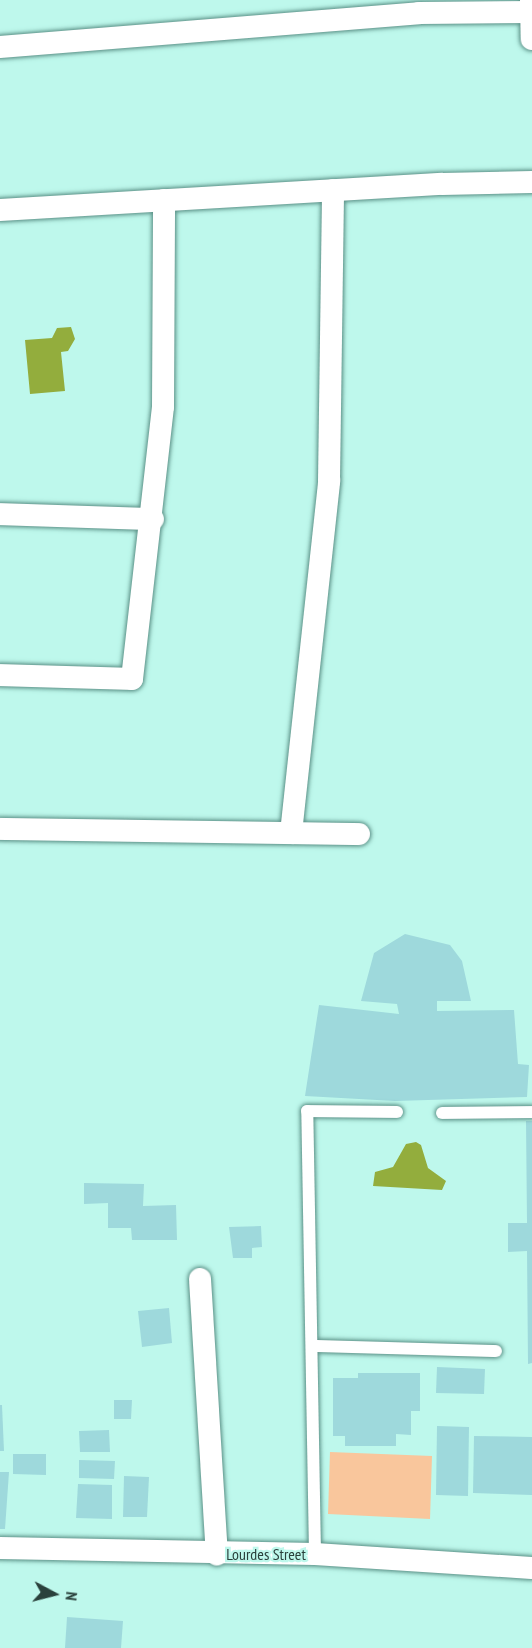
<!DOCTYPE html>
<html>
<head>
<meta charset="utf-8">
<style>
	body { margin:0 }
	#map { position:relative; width:532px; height:1648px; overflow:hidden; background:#bef8ec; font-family:"PT Sans Narrow",sans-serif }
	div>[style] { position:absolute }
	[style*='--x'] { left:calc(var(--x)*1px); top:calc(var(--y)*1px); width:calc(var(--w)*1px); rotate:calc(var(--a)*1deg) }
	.green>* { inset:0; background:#f9c69c }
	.water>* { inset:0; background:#93ad3d }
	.building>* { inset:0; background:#9ed9dc }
	.roads { filter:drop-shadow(0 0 2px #5b9187) drop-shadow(0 0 2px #5b9187) }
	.lane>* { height:12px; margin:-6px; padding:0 6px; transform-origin:6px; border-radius:6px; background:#fff }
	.street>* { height:22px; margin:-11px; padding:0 11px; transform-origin:11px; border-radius:11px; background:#fff }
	span { translate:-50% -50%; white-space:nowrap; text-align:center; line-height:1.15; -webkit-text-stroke:4.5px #bef8ec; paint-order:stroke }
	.street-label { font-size:16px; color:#2a413c }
	.north { position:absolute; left:24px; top:1564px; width:60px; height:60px; -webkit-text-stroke:4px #bef8ec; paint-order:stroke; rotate:97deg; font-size:16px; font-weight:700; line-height:24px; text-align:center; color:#2a413c }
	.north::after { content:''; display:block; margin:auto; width:21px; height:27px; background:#2a413c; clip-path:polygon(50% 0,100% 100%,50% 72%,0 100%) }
</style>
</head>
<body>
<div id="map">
	<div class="green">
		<div style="clip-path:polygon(330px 1452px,432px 1456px,430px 1519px,328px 1514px)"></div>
	</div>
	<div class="water">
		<div style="clip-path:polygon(71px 327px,75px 339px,68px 351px,61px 352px,65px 391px,30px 394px,25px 340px,52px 338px,57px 328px)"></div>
		<div style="clip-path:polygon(416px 1142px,421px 1145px,428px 1168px,446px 1181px,442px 1190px,373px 1186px,375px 1172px,393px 1167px,406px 1144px)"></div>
	</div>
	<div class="building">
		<div style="clip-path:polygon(405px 934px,450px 945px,462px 961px,471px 1001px,437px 1001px,437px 1011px,514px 1010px,518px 1064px,529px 1065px,527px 1097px,395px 1101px,305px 1096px,319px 1005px,399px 1014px,397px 1004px,361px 1001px,374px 953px)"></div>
		<div style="clip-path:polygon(526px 1121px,532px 1121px,532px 1363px,528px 1364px,527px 1251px,508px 1252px,508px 1223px,527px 1223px)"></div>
		<div style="clip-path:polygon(84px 1183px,144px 1184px,143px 1206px,176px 1205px,177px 1240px,132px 1240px,131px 1228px,108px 1228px,108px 1203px,84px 1204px)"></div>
		<div style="clip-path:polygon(261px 1226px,262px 1247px,252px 1248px,252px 1258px,233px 1258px,229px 1227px)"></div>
		<div style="clip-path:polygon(169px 1308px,172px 1343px,142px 1347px,138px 1311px)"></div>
		<div style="clip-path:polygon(437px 1367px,485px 1369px,484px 1394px,436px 1393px)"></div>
		<div style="clip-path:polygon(358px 1373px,420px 1373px,420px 1411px,411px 1411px,411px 1435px,396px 1434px,396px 1446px,345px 1446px,345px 1436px,333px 1436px,333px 1378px,358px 1378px)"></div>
		<div style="clip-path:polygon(114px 1400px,132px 1400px,131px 1419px,114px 1419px)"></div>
		<div style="clip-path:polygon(0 1405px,2px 1405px,4px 1451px,0 1451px)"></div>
		<div style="clip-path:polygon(437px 1426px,469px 1427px,468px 1496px,436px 1495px)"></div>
		<div style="clip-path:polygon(109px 1430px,110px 1452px,80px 1452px,79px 1431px)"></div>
		<div style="clip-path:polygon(474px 1436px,532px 1437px,532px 1495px,473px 1493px)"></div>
		<div style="clip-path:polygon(13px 1454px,46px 1454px,46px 1475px,13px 1474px)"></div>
		<div style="clip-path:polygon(79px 1460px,115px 1461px,114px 1479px,79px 1478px)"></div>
		<div style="clip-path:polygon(0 1472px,9px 1472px,5px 1529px,0 1529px)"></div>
		<div style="clip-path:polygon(124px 1476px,149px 1477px,147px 1517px,123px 1517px)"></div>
		<div style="clip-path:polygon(78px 1484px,112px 1485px,112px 1519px,76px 1518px)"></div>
		<div style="clip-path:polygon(67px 1617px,123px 1621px,121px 1648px,65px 1648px)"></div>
	</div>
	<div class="roads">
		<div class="lane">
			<div style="--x:442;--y:1113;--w:90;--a:-0.6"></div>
			<div style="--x:314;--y:1346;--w:182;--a:1.6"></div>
			<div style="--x:315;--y:1554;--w:443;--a:-91"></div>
			<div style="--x:307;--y:1111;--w:90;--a:0.6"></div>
		</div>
		<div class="street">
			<div style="--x:531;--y:0;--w:39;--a:89"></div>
			<div style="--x:0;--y:47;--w:420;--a:-4.6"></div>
			<div style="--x:419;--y:13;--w:113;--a:-0.5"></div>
			<div style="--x:0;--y:210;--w:443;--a:-3.4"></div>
			<div style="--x:442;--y:184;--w:90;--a:-1.3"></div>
			<div style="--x:0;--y:514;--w:153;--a:1.9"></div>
			<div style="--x:0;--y:675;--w:132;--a:1.7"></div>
			<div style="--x:132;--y:679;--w:274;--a:-83.5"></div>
			<div style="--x:163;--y:407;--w:207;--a:-89.7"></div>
			<div style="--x:0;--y:829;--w:359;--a:0.8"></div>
			<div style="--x:291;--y:833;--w:354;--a:-83.8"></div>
			<div style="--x:329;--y:481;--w:291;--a:-89.2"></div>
			<div style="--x:200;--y:1279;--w:276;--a:86.5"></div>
			<div style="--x:0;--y:1548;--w:315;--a:1.1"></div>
			<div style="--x:315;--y:1554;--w:217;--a:3.7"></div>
		</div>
	</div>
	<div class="street-label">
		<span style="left:266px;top:1554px">Lourdes Street</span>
	</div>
	<div class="north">N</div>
</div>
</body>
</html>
